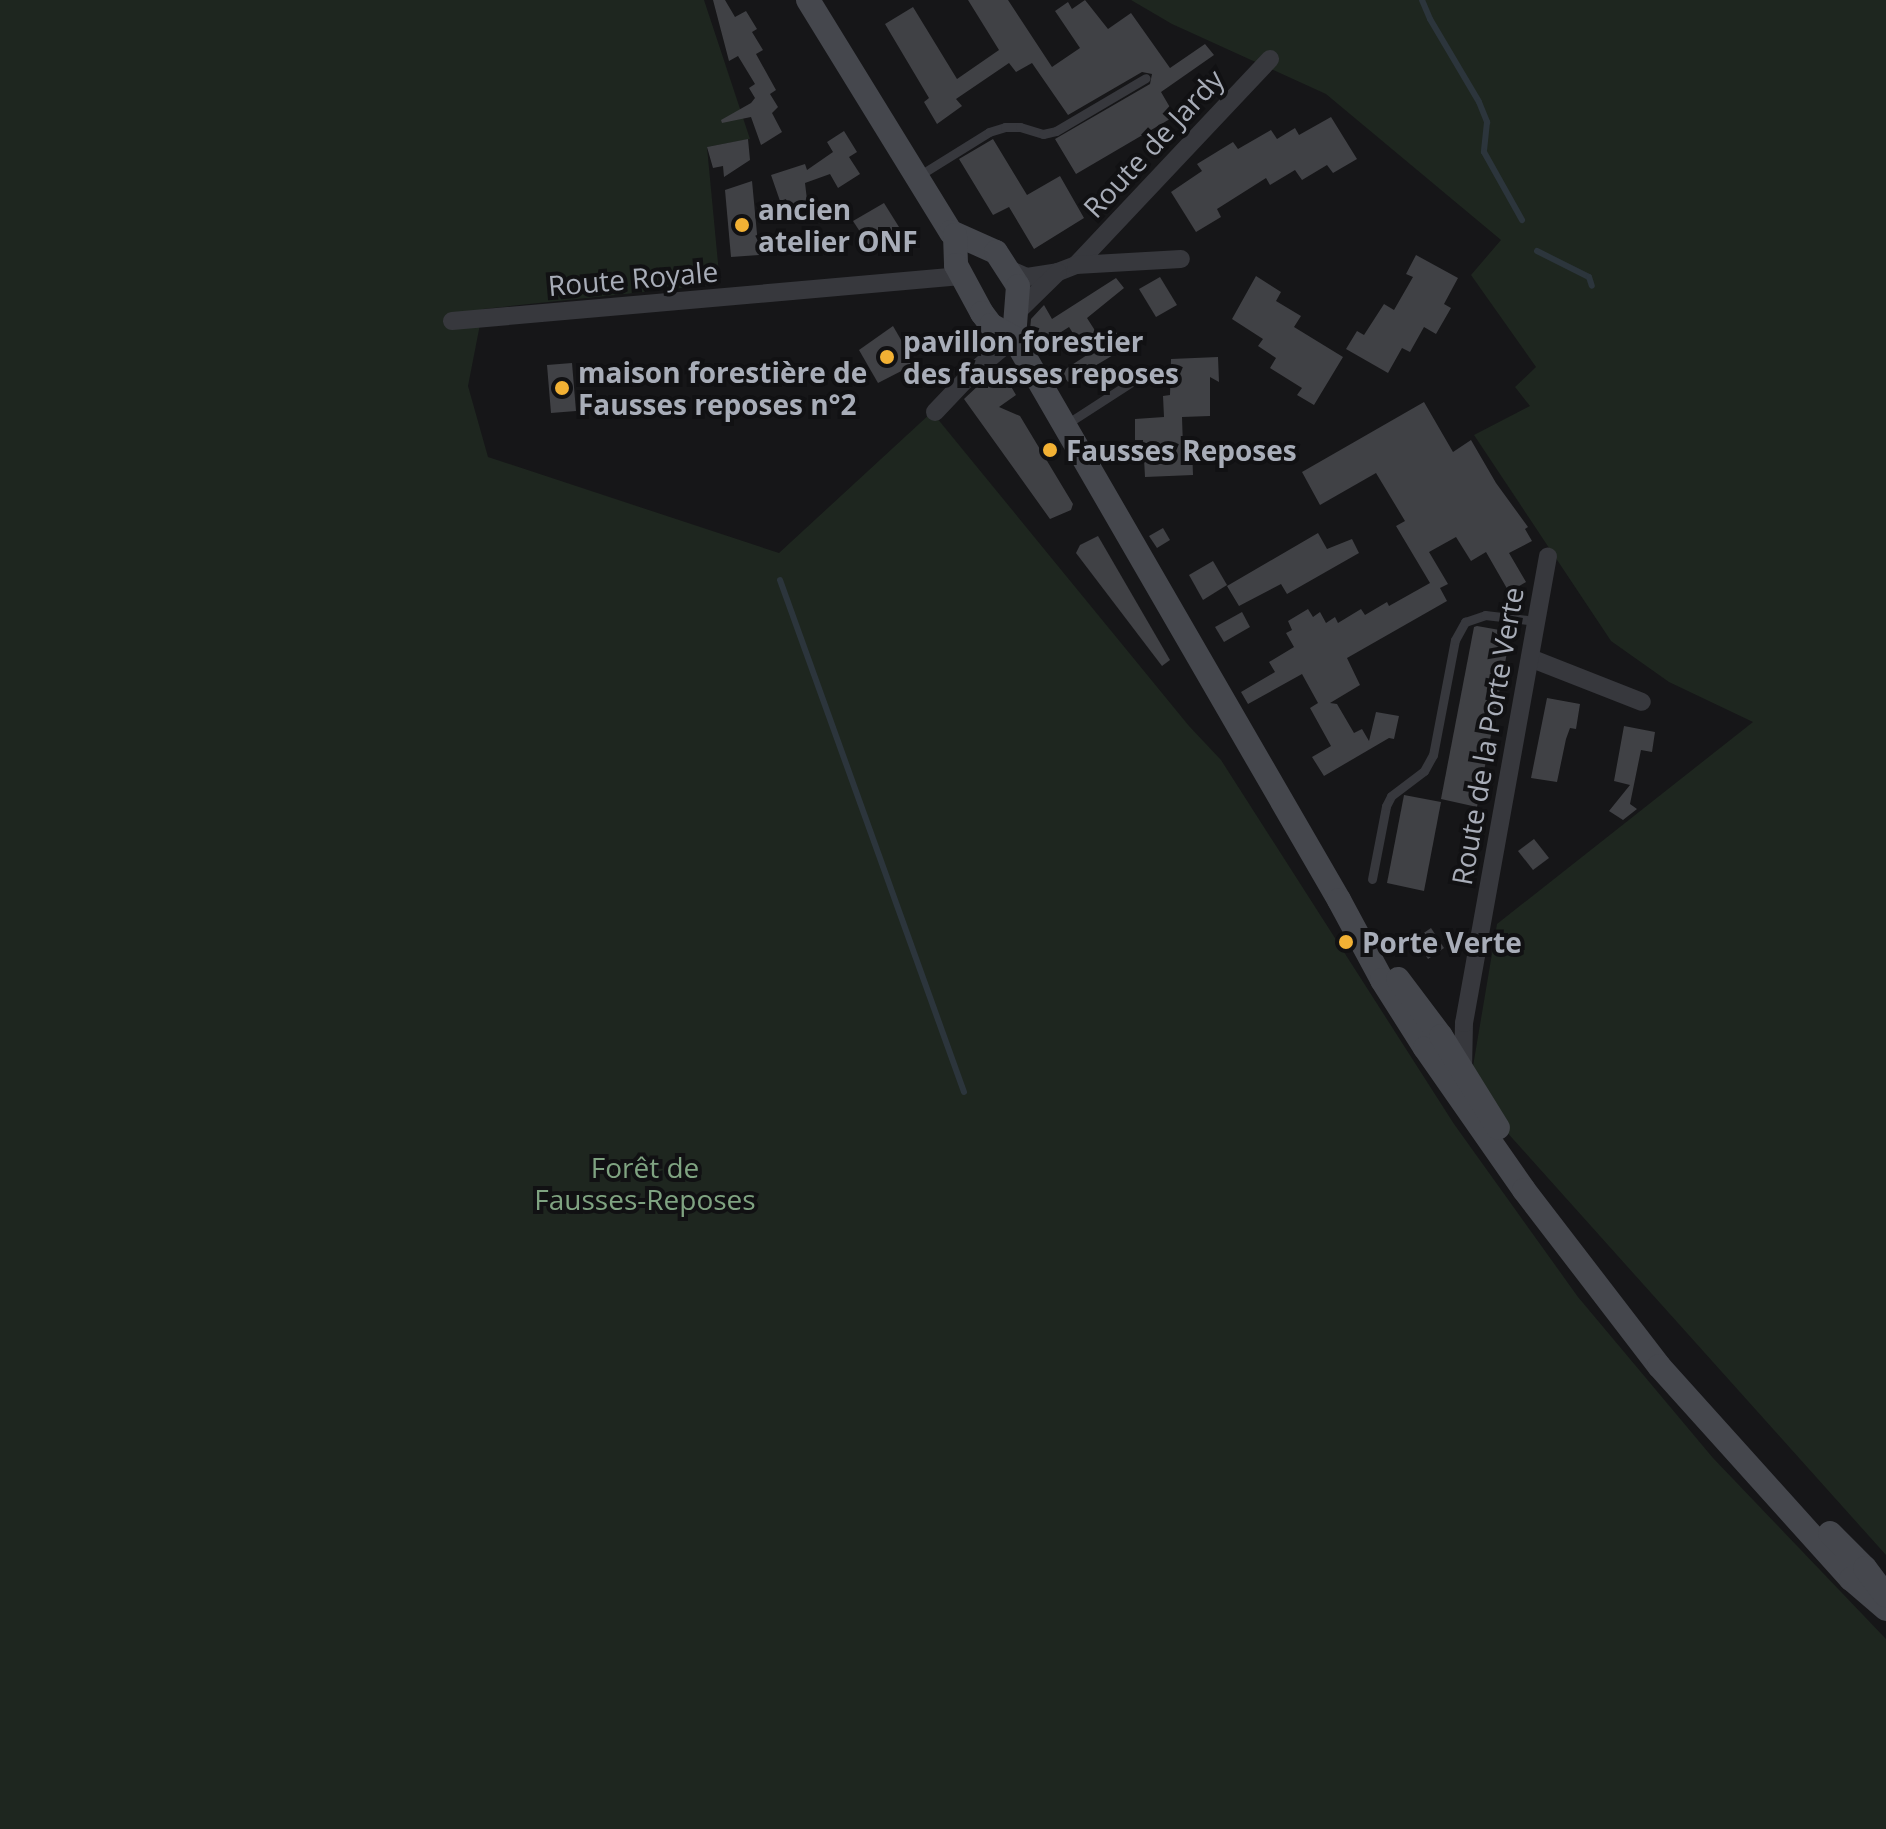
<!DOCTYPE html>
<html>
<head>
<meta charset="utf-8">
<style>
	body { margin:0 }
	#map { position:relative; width:1886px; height:1829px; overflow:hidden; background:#161618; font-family:"Open Sans",sans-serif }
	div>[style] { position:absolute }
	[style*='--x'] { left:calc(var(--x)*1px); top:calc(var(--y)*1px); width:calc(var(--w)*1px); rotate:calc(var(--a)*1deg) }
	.green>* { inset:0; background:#1e261f }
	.stream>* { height:6px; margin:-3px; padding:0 3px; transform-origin:3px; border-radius:3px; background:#2c353c }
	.building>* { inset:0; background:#404145 }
	.lane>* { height:9px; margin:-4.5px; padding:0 4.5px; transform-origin:4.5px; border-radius:4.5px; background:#37383d }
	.street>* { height:18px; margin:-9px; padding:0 9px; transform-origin:9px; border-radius:9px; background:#37383d }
	.secondary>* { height:24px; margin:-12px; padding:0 12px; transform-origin:12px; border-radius:12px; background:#45474d }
	.dots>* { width:22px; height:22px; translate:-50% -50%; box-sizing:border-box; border:4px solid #111113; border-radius:50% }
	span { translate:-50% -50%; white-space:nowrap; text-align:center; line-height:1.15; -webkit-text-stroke:8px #111113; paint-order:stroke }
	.street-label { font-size:28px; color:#a8adb8 }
	.poi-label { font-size:28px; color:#a8adb8; font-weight:700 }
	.left { translate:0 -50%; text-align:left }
	.park-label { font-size:28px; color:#7fa381 }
</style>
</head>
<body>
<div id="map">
	<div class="green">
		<div style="clip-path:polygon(0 0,704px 0,750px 139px,707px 147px,720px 284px,483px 309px,468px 386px,488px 457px,779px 553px,932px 412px,1189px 726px,1221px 760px,1454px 1124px,1578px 1297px,1713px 1458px,1886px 1639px,1886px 1829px,0 1829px)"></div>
		<div style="clip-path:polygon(1131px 0,1886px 0,1886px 1555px,1469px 1090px,1497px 924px,1753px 722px,1669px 682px,1611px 641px,1474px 435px,1530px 406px,1515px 387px,1536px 367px,1471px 275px,1501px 240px,1326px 94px,1172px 24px)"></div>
	</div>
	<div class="stream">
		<div style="--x:1422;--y:0;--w:21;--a:67"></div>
		<div style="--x:1430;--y:19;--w:96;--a:59.4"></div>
		<div style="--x:1479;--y:102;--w:22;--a:68"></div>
		<div style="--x:1487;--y:122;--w:30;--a:96"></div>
		<div style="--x:1484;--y:152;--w:78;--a:60.8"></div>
		<div style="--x:1537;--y:251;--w:58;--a:26.6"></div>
		<div style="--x:1589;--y:277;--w:9;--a:72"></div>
		<div style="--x:780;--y:580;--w:544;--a:70.23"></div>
	</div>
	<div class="building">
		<div style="clip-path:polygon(713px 0,725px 0,735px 17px,746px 11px,757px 29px,752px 32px,763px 50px,756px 54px,776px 90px,770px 94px,778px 107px,772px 113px,782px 132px,761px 145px,751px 117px,722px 123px,721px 120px,751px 103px,755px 98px,749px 88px,755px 84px,738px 56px,729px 61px)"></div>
		<div style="clip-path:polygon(968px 0,1008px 0,1052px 67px,1080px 48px,1055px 11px,1068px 2px,1072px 9px,1085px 0,1108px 29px,1131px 13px,1170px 68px,1205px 44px,1214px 55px,1161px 92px,1175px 116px,1076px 174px,1055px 139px,1150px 84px,1152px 74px,1142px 72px,1068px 115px,1032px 63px,1016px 72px,1009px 63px,956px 99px,962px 106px,937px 124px,924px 102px,929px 98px,885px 24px,913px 7px,957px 79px,999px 50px)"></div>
		<div style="clip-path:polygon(1331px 117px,1357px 159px,1333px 173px,1327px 165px,1302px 180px,1295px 170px,1270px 185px,1266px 178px,1217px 209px,1221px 217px,1196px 232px,1171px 192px,1202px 171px,1197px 164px,1233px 142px,1238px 149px,1271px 130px,1277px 139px,1295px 128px,1299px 135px)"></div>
		<div style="clip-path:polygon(844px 131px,857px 152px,849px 157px,860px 174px,838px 188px,830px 174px,805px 183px,808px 208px,791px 214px,786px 199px,780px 201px,771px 175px,805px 164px,807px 170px,833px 152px,827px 142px)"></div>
		<div style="clip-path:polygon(748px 139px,750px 160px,724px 177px,723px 166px,713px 168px,707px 147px)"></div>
		<div style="clip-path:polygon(993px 139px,1027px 195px,1060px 176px,1084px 218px,1034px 249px,1009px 207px,993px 215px,959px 159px)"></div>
		<div style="clip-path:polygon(752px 181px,759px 255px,731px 257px,725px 190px)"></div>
		<div style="clip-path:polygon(884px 203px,899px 227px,870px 247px,853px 221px)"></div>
		<div style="clip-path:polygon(1416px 255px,1458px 278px,1444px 304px,1451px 308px,1436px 334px,1424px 327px,1410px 352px,1402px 348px,1388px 373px,1346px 349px,1357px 331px,1364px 335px,1384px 304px,1394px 310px,1413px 277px,1406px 274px)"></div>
		<div style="clip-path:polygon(1256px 276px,1281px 292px,1276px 301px,1301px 316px,1294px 327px,1343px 357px,1314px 405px,1297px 395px,1302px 388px,1270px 368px,1276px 358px,1258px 346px,1263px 339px,1232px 319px)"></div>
		<div style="clip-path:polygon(1160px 277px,1177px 305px,1156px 317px,1139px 289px)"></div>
		<div style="clip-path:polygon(1116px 278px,1124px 288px,1087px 318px,1101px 340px,1116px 332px,1125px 348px,1068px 382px,1061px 372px,1087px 355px,1069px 327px,1039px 346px,1030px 330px,1031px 319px,1044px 305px,1052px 319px)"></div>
		<div style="clip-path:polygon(893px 326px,915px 364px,878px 383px,859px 350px)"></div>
		<div style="clip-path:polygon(1218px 357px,1219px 382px,1210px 377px,1210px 416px,1182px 417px,1183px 447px,1192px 447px,1193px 475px,1145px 477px,1143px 440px,1135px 440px,1135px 419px,1164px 417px,1163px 396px,1170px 395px,1171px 359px)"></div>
		<div style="clip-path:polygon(572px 363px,576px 411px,551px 413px,547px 365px)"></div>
		<div style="clip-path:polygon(999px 366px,1016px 395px,999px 407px,1020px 416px,1073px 504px,1071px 510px,1050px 519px,964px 399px)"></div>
		<div style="clip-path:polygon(1424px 402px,1453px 452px,1471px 440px,1496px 483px,1528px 527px,1525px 529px,1532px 541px,1509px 553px,1526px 582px,1509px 592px,1486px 552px,1471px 561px,1456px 537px,1429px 552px,1448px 584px,1440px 588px,1447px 601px,1347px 658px,1360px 685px,1330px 703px,1337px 704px,1354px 733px,1362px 729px,1369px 741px,1376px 712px,1399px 716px,1394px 739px,1389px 738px,1324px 776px,1312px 757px,1331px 746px,1310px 708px,1318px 703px,1302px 674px,1248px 704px,1241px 692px,1275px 672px,1269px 662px,1294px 647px,1286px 633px,1292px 630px,1288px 621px,1308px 609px,1313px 617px,1320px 612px,1326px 623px,1335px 617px,1338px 623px,1361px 609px,1365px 615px,1387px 602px,1389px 606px,1430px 583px,1396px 526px,1405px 521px,1376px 473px,1320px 505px,1302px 472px)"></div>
		<div style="clip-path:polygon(1163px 528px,1170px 540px,1157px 548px,1149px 536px)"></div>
		<div style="clip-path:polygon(1318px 533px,1327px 549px,1352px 539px,1359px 553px,1287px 594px,1281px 584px,1239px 606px,1227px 586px)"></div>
		<div style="clip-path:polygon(1098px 536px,1170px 660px,1162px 666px,1076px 553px,1080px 545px)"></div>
		<div style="clip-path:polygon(1213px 561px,1227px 585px,1203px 600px,1189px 575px)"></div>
		<div style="clip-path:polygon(1242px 612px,1250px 627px,1224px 642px,1215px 627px)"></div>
		<div style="clip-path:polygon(1477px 626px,1511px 632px,1477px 807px,1441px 799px,1474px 627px)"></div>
		<div style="clip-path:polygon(1547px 698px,1580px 704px,1576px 729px,1570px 728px,1566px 739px,1557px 782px,1531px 778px)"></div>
		<div style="clip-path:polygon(1624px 726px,1655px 732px,1652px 752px,1641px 750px,1630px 804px,1637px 809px,1623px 820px,1609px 811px,1630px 785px,1614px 781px)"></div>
		<div style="clip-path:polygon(1404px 795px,1441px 802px,1424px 891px,1387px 883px)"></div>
		<div style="clip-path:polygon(1534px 839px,1549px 858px,1533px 870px,1518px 851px)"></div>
		<div style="clip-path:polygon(1431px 928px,1444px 948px,1428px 959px,1415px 939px)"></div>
	</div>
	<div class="lane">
		<div style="--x:920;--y:175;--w:81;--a:-31.9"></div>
		<div style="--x:989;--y:132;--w:17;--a:-17"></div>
		<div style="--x:1005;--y:127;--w:15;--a:0"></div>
		<div style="--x:1020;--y:127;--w:24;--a:17"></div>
		<div style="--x:1043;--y:134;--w:13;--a:-13"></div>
		<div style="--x:1056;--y:131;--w:104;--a:-30.5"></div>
		<div style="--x:1065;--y:425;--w:101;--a:-32.9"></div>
		<div style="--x:1372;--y:879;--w:74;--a:-79.1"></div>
		<div style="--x:1386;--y:806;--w:11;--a:-63"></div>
		<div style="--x:1391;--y:796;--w:41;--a:-37.1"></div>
		<div style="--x:1424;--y:771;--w:18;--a:-61"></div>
		<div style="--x:1433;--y:755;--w:117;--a:-79.2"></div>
		<div style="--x:1455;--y:640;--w:21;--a:-61"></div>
		<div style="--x:1465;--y:622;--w:21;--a:-19"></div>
		<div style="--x:1485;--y:615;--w:51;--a:6.7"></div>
	</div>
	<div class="street">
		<div style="--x:1076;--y:265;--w:283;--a:-46.7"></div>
		<div style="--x:1008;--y:269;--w:21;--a:23"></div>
		<div style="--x:1027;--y:277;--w:31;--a:-9"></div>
		<div style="--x:1058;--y:272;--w:19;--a:-21"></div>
		<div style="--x:1076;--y:265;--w:105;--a:-3.3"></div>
		<div style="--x:1015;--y:314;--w:60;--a:-44.3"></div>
		<div style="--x:452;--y:321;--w:511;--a:-5.05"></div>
		<div style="--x:935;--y:412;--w:55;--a:-46.5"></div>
		<div style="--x:973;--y:372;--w:53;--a:-39.7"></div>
		<div style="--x:1530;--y:658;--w:120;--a:21.4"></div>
		<div style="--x:1463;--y:1070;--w:47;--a:-88.8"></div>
		<div style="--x:1464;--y:1023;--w:474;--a:-79.8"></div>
	</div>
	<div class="secondary">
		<div style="--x:808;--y:0;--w:273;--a:58.4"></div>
		<div style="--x:951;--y:232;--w:49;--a:24"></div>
		<div style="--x:996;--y:252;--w:40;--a:57.1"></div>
		<div style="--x:1018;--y:286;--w:52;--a:94.4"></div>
		<div style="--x:1014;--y:338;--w:649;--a:59.96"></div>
		<div style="--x:1339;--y:900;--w:91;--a:61.7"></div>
		<div style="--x:1382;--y:980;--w:80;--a:57.7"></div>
		<div style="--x:1425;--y:1048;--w:173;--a:55.1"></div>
		<div style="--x:1524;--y:1190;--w:222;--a:52.5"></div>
		<div style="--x:1659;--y:1366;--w:287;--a:48"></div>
		<div style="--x:1851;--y:1579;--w:46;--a:40.6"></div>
		<div style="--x:955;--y:235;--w:30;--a:88"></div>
		<div style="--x:956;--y:265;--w:55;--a:61.6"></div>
		<div style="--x:982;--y:313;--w:15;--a:53"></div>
		<div style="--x:991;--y:325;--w:26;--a:29"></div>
		<div style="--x:1398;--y:979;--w:71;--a:53"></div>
		<div style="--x:1441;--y:1036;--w:108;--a:58.2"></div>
		<div style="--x:1830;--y:1533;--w:49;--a:45"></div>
		<div style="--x:1865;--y:1568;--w:34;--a:53"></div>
	</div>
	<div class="dots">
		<div style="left:742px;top:225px;background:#f2b134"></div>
		<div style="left:887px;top:357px;background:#f2b134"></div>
		<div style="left:562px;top:388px;background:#f2b134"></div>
		<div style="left:1050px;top:450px;background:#f2b134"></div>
		<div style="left:1346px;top:942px;background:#f2b134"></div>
	</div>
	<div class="street-label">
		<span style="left:1153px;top:143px;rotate:-47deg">Route de Jardy</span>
		<span style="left:633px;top:278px;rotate:-5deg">Route Royale</span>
		<span style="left:1487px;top:736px;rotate:-80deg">Route de la Porte Verte</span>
	</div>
	<div class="poi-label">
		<span class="left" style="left:758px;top:225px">ancien<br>atelier ONF</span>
		<span class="left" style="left:903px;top:357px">pavillon forestier<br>des fausses reposes</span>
		<span class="left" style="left:578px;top:388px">maison forestière de<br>Fausses reposes n°2</span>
		<span class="left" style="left:1066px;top:450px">Fausses Reposes</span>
		<span class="left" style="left:1362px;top:942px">Porte Verte</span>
	</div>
	<div class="park-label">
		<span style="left:645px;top:1183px">Forêt de<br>Fausses-Reposes</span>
	</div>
</div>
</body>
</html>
